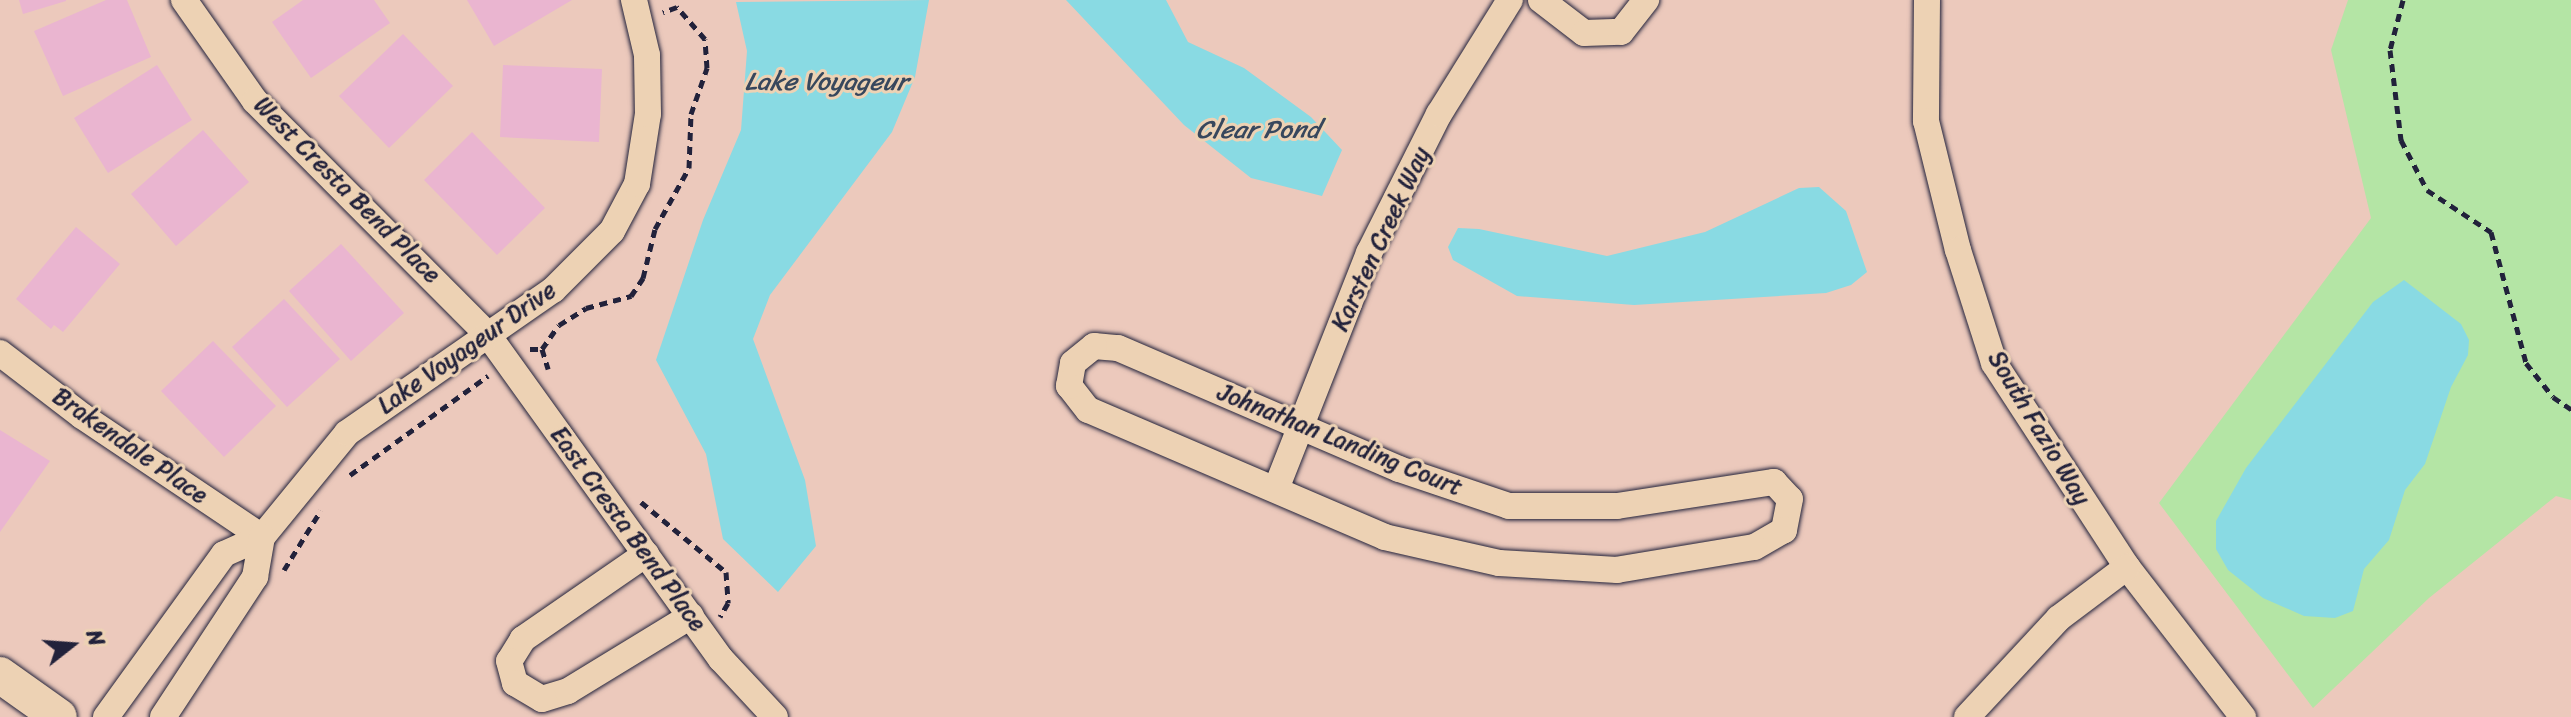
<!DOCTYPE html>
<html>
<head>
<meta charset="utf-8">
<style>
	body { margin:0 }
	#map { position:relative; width:2571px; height:717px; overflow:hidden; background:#ecc9bc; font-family:Sriracha,sans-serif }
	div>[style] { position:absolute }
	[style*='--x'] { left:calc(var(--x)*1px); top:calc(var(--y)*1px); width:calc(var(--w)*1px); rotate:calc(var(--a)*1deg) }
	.green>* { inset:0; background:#b4e5a5 }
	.water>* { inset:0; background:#89dae3 }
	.building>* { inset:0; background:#eab5d0 }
	.path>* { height:5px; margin-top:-2.5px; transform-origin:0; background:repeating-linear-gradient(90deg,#22223b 0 8px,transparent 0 14px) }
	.roads { filter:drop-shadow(0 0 2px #22223b) drop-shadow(0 0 2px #22223b) }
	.minor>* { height:26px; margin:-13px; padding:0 13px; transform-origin:13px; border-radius:13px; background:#edd2b4 }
	.secondary>* { height:36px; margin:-18px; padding:0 18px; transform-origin:18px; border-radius:18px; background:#edd2b4 }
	span { translate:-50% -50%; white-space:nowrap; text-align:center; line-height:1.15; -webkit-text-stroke:6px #edd2b4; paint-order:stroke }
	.street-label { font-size:24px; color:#22223b }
	.water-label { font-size:26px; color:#37475d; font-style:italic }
	.north { position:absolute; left:32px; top:605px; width:80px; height:80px; -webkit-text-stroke:6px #edd2b4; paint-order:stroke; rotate:73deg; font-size:22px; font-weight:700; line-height:32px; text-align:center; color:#22223b }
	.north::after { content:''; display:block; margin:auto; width:28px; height:36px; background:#22223b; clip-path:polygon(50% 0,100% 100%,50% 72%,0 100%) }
</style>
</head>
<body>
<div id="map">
	<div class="green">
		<div style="clip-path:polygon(2348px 0,2571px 0,2571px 500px,2556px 496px,2429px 598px,2313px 708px,2159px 503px,2371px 218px,2331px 50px)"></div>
	</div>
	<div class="water">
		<div style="clip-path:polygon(929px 0,915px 77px,892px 132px,770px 295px,753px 339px,805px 480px,816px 546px,778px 592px,723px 539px,706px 454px,656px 360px,703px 220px,741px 130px,747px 51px,736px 2px)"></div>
		<div style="clip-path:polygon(1066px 0,1166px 0,1188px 42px,1244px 68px,1311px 117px,1342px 150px,1322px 196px,1251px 178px,1184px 125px)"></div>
		<div style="clip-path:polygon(1819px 187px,1846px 211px,1867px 272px,1851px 285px,1826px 293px,1634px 305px,1517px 296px,1453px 260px,1448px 247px,1458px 228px,1479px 229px,1607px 256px,1705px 232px,1799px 188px)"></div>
		<div style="clip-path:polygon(2404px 280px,2461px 324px,2469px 340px,2468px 355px,2451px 387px,2425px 464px,2405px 490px,2389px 540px,2364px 569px,2353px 611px,2335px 618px,2304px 616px,2263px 598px,2228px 570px,2216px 549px,2216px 521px,2246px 468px,2373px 302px)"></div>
	</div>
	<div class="building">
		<div style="clip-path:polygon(19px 0,66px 0,66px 1px,23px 14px)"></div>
		<div style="clip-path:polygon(106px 0,127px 0,151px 57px,63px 96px,34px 31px)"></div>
		<div style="clip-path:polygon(303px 0,374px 0,390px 23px,311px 78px,272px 22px)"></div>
		<div style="clip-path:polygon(467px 0,572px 0,494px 46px)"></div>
		<div style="clip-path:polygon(403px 34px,453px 86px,389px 148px,339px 96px)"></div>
		<div style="clip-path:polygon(157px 65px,192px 120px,108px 173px,74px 118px)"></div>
		<div style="clip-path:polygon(503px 65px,602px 69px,599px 142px,500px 137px)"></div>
		<div style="clip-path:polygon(203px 130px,249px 182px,176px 246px,131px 194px)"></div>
		<div style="clip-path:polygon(472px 132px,545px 208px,497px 255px,424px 180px)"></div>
		<div style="clip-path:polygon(76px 227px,120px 264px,63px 332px,54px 325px,51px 329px,16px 299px)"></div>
		<div style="clip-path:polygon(341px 244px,404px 313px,351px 361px,289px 291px)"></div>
		<div style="clip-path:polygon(284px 299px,340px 359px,287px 407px,232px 347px)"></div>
		<div style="clip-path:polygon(213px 341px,276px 406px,224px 457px,161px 391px)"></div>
		<div style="clip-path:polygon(0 430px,50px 461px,0 532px)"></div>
	</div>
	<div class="path">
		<div style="--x:2403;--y:0;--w:52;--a:104.6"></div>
		<div style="--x:2390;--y:50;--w:91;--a:83"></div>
		<div style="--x:2401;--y:140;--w:56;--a:62.5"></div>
		<div style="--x:2427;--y:190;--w:77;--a:33.3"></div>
		<div style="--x:2491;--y:232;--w:136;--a:75"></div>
		<div style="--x:2526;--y:363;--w:43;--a:51.5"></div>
		<div style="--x:2553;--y:397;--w:22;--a:34"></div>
		<div style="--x:530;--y:349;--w:12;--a:0"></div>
		<div style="--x:542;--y:349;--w:21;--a:73"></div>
		<div style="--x:542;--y:349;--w:29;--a:-55"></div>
		<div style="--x:559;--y:325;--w:32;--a:-32"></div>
		<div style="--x:586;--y:308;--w:47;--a:-14.9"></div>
		<div style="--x:631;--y:296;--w:22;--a:-56"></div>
		<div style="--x:643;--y:278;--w:50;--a:-76.2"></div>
		<div style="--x:655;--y:229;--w:70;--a:-60.9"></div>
		<div style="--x:689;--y:168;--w:54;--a:-87.9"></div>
		<div style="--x:691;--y:114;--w:49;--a:-70.8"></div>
		<div style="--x:707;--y:68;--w:29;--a:-94"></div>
		<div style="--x:705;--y:39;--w:43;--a:-131.2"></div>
		<div style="--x:677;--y:7;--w:15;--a:160"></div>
		<div style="--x:350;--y:475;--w:170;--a:-35.7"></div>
		<div style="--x:641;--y:502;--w:110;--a:39.5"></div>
		<div style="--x:726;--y:572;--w:31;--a:86"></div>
		<div style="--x:728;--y:603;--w:16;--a:120"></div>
		<div style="--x:284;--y:570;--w:70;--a:-58.3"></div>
	</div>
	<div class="roads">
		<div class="minor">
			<div style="--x:184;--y:0;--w:123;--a:54.9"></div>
			<div style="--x:255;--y:101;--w:330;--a:45.1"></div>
			<div style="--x:488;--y:335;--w:399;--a:54.3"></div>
			<div style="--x:721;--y:659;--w:79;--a:47"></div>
			<div style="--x:1541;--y:0;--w:54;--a:37.5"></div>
			<div style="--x:1584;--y:33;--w:37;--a:-2"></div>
			<div style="--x:1621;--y:32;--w:41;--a:-52"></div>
			<div style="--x:1927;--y:0;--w:121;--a:90.5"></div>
			<div style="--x:1926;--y:121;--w:133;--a:76.1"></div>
			<div style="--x:1958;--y:250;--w:119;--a:72.3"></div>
			<div style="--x:1994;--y:363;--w:244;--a:56.9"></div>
			<div style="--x:2127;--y:567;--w:190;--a:52.3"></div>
			<div style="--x:1094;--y:346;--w:24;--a:5"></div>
			<div style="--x:1118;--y:348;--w:306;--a:23.3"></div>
			<div style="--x:1399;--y:469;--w:116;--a:18.6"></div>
			<div style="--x:1509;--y:506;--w:108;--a:0"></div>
			<div style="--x:1617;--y:506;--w:159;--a:-8.7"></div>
			<div style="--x:1774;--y:482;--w:23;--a:47"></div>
			<div style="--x:1790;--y:499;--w:32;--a:101"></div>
			<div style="--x:1784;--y:530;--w:34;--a:150"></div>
			<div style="--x:1754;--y:547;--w:139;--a:170.5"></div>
			<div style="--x:1617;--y:570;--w:118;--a:-176.6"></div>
			<div style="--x:1499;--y:563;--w:117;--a:-167.2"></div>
			<div style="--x:1385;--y:537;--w:323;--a:-156.8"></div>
			<div style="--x:1088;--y:410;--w:31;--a:-128"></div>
			<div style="--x:1069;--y:386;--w:23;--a:-80"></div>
			<div style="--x:1073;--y:363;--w:27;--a:-39"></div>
			<div style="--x:0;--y:353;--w:103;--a:37.5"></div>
			<div style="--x:82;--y:416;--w:217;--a:33.9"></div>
			<div style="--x:1276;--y:489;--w:254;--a:-68.5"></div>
			<div style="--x:1369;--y:253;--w:156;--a:-63.3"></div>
			<div style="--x:1439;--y:114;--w:134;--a:-58.1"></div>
			<div style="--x:646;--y:554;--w:150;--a:145.4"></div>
			<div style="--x:523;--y:639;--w:26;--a:122"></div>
			<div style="--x:509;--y:661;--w:23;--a:75"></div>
			<div style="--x:515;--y:683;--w:31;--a:31"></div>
			<div style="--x:542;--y:699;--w:27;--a:-17"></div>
			<div style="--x:568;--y:691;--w:144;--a:-31.4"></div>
			<div style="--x:106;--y:717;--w:201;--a:-54.1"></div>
			<div style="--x:224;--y:554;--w:42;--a:-24.1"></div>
			<div style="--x:262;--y:537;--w:134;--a:-50.7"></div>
			<div style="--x:347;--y:433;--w:251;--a:-34.8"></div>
			<div style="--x:553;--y:290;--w:83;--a:-45"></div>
			<div style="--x:612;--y:231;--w:53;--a:-62"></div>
			<div style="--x:637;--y:184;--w:71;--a:-81.1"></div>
			<div style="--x:648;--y:114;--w:59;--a:-91"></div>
			<div style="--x:647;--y:55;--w:57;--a:-103.3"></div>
			<div style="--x:163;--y:717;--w:168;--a:-56.7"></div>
			<div style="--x:255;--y:577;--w:41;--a:-80.1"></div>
			<div style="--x:1967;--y:717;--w:135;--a:-47.1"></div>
			<div style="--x:2059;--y:618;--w:85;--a:-36.9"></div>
		</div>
		<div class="secondary">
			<div style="--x:0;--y:675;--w:72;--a:35.4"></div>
		</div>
	</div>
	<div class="street-label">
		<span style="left:347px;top:190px;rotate:45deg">West Cresta Bend Place</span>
		<span style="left:1381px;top:239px;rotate:-65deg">Karsten Creek Way</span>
		<span style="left:467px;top:348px;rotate:-35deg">Lake Voyageur Drive</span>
		<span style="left:2039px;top:428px;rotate:59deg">South Fazio Way</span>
		<span style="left:1340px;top:440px;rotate:22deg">Johnathan Landing Court</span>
		<span style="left:130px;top:446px;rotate:35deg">Brakendale Place</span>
		<span style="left:628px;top:529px;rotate:54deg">East Cresta Bend Place</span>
	</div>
	<div class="water-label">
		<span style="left:826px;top:82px">Lake Voyageur</span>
		<span style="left:1258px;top:130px">Clear Pond</span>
	</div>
	<div class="north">N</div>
</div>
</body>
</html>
